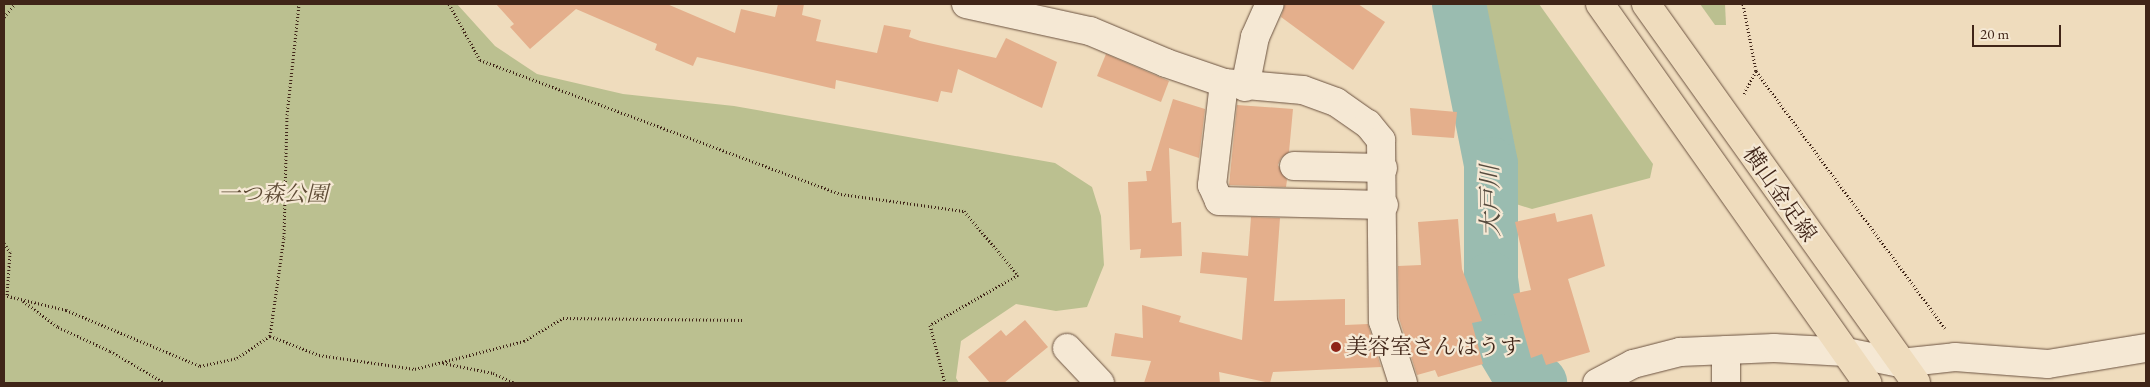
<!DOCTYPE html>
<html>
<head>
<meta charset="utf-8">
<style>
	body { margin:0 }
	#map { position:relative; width:2150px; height:387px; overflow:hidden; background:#efdcbd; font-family:"EB Garamond","Noto Serif JP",serif }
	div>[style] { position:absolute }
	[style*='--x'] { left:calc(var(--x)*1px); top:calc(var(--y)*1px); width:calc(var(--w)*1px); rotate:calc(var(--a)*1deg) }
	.green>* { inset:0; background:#bbc090 }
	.river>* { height:54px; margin:-27px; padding:0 27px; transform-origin:27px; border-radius:27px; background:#9abcb0 }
	.building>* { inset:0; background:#e4af8c }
	.path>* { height:3px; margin-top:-1.5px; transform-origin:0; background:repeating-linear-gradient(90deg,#402518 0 1px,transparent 0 3.5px) }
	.roads { filter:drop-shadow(0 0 1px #6c5341) drop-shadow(0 0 1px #6c5341) }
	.street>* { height:28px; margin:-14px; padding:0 14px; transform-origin:14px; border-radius:14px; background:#f5e8d4 }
	.primary>* { height:28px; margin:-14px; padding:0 14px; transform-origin:14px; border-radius:14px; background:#efdcbd }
	.dots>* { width:14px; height:14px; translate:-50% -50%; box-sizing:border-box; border:2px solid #f5e8d4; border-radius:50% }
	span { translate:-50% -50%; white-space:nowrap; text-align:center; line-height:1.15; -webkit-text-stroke:4.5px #f5e8d4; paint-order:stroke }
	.park-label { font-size:22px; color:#5f4c36; font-style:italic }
	.street-label { font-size:22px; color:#402518 }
	.poi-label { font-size:22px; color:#402518 }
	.left { translate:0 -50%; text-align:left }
	.water-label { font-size:24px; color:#564b3e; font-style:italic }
	.frame { position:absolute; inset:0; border:5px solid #402518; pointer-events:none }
	.scale { position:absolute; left:1972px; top:25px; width:89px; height:22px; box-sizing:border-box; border:2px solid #402518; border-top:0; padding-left:6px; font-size:15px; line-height:18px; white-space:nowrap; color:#402518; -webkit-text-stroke:4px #f5e8d4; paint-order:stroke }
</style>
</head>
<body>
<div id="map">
	<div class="green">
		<div style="clip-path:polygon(4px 4px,457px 4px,495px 46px,537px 74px,623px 94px,734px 106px,1055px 163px,1092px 187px,1101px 216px,1104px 265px,1087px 307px,1056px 311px,1016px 304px,961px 341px,956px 378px,959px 383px,4px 383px)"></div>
		<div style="clip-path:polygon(1474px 4px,1539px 4px,1653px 164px,1650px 178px,1532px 209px,1516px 204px)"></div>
		<div style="clip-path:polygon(1700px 4px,1725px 4px,1726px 25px,1715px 25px)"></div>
	</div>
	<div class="river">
		<div style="--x:1459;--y:4;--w:163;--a:78.7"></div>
		<div style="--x:1491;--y:164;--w:115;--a:90"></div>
		<div style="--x:1491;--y:279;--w:63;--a:82.6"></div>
		<div style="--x:1499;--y:341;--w:33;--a:59"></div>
		<div style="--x:1516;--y:369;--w:28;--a:30"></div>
	</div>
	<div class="building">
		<div style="clip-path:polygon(496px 4px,667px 4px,735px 33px,741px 9px,775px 17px,778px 4px,804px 4px,802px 15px,821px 20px,816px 41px,877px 53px,884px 25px,911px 30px,909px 37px,920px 41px,996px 58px,1006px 38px,1057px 62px,1042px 108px,958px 69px,952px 93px,941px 91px,938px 102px,836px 80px,835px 89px,697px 57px,693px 66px,655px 50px,657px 44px,576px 9px,530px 49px,510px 27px,514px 24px)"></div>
		<div style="clip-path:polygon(1285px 4px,1358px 4px,1385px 22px,1353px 70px,1281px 17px)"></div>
		<div style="clip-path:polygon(1106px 54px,1169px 81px,1161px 102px,1097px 76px)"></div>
		<div style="clip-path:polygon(1173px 99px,1205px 109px,1199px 158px,1169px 148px,1172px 223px,1181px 222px,1182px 256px,1140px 258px,1141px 249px,1130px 250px,1128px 182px,1147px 181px,1146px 171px,1151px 171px)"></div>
		<div style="clip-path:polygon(1237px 105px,1293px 109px,1289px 152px,1281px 158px,1278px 165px,1287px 180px,1286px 187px,1229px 185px)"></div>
		<div style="clip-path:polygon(1410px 108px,1457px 112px,1454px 138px,1412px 135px)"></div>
		<div style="clip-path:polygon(1555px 213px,1557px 222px,1592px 214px,1605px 266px,1568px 279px,1590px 352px,1546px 365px,1542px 354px,1531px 358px,1513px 294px,1531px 290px,1515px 222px)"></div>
		<div style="clip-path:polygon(1251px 217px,1280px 218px,1274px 301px,1345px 299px,1345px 325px,1368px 324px,1381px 367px,1273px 372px,1270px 383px,1219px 372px,1220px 383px,1144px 383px,1151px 361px,1111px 356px,1115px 333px,1143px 338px,1142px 305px,1181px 316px,1179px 322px,1242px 340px,1247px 278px,1200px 273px,1202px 252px,1248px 256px)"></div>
		<div style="clip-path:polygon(1458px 219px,1462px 269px,1482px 321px,1472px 323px,1483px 364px,1438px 377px,1435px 370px,1417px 375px,1399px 318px,1398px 266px,1421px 265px,1418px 222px)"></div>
		<div style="clip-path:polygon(1025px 320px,1048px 347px,1004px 383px,990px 383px,968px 357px,1001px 330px,1006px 336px)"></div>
	</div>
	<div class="path">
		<div style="--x:449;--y:4;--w:64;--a:61"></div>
		<div style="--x:480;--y:60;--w:385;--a:20.4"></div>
		<div style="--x:841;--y:194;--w:124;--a:7.9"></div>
		<div style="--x:964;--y:211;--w:84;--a:49.8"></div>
		<div style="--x:1018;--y:275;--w:101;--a:150.4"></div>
		<div style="--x:930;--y:325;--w:60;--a:75.5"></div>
		<div style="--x:1743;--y:4;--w:68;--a:79"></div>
		<div style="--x:1756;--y:71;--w:26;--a:118"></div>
		<div style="--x:4;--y:17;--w:17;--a:-50"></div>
		<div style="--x:1756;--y:71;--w:319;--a:53.7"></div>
		<div style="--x:4;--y:243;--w:11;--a:56"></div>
		<div style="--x:10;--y:252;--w:44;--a:93.9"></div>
		<div style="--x:4;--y:295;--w:64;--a:13.6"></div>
		<div style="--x:66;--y:310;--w:145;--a:22.7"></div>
		<div style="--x:200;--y:366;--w:38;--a:-12"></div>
		<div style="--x:237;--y:358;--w:40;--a:-34"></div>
		<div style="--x:270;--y:336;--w:100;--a:-82"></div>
		<div style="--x:284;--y:237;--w:122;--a:-88.6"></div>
		<div style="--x:287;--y:115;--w:112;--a:-83.8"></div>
		<div style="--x:23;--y:301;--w:44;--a:36.6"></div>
		<div style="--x:58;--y:327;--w:57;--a:24.8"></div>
		<div style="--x:110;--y:351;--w:64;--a:30.2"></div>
		<div style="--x:270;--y:336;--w:53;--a:21.2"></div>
		<div style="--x:319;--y:355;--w:97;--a:8.3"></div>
		<div style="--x:415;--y:369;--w:113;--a:-14.4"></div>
		<div style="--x:524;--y:341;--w:45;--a:-30.5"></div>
		<div style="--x:563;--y:318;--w:181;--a:0.6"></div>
		<div style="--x:443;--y:363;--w:51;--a:11.3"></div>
		<div style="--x:493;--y:373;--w:23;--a:25"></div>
	</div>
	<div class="roads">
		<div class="street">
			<div style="--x:966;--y:4;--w:127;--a:12.3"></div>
			<div style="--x:1090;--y:31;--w:82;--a:22.8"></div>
			<div style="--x:1166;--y:63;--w:61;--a:19"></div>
			<div style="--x:1224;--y:83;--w:79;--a:5.1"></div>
			<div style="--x:1303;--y:90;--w:35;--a:20"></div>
			<div style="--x:1336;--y:102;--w:39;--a:35"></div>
			<div style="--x:1368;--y:124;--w:21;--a:51"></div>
			<div style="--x:1381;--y:140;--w:181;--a:89.4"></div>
			<div style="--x:1383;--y:321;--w:65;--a:72.1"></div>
			<div style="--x:1224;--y:83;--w:103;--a:96.7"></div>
			<div style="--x:1212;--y:185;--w:17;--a:66"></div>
			<div style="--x:1219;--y:201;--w:165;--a:1.4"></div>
			<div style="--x:1245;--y:87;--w:51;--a:-78.7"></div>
			<div style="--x:1255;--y:37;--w:36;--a:-66"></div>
			<div style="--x:1294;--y:166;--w:89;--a:1.3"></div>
			<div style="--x:1067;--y:348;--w:48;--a:46.7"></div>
			<div style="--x:1726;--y:350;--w:33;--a:90"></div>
			<div style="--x:1597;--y:383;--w:41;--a:-27.8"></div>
			<div style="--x:1633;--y:364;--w:49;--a:-14.3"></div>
			<div style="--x:1680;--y:352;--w:94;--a:-2.4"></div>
			<div style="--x:1774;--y:348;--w:72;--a:3.2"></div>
			<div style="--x:1846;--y:352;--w:55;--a:11.5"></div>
			<div style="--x:1900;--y:363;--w:55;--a:-6.2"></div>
			<div style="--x:1955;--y:357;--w:93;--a:4.3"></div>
			<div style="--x:2048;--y:364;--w:99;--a:-9.3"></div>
		</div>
		<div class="primary">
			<div style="--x:1600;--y:4;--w:464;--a:54.8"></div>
			<div style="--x:1646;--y:4;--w:465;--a:54.5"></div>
		</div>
	</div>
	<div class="dots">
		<div style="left:1336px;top:347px;background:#8f2418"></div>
	</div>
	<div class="park-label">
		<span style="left:273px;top:194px">一つ森公園</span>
	</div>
	<div class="street-label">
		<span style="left:1780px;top:194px;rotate:55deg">横山金足線</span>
	</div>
	<div class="poi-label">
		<span class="left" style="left:1346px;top:347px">美容室さんはうす</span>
	</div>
	<div class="water-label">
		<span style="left:1490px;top:201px;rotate:-91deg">大戸川</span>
	</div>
	<div class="frame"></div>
	<div class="scale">20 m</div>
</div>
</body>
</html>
